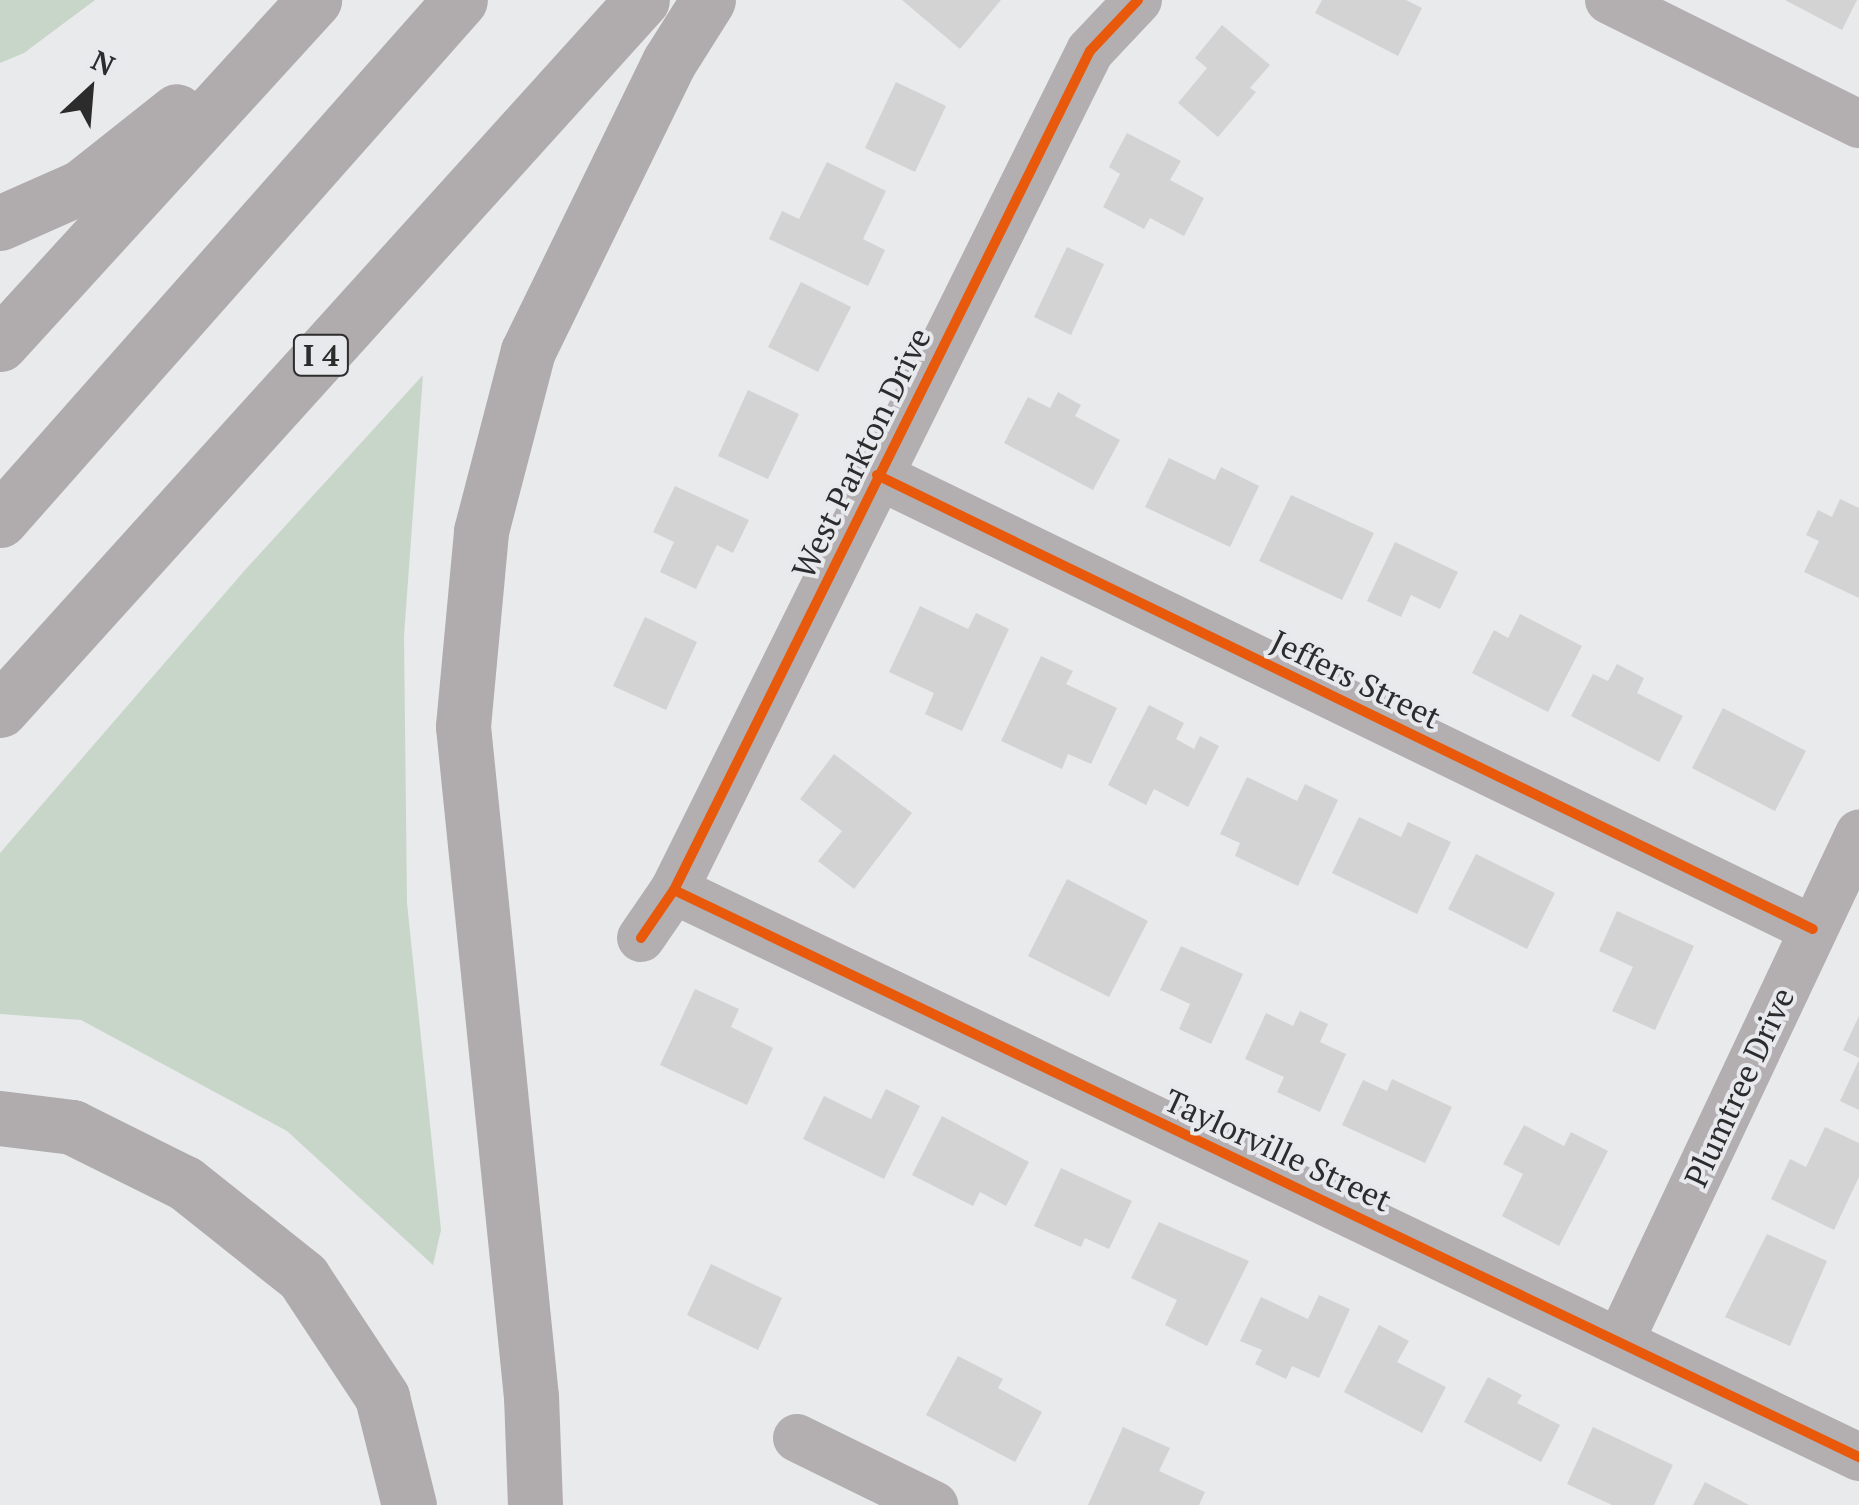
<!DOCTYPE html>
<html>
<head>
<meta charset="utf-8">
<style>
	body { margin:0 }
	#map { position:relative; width:1859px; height:1505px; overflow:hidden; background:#e9eaec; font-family:"PT Serif",serif }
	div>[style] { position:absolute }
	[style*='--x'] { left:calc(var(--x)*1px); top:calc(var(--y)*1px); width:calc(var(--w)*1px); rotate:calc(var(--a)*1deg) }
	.green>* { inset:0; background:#c8d6c9 }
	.building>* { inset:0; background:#d3d3d4 }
	.minor>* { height:48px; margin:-24px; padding:0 24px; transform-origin:24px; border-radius:24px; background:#b3aeb0 }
	.highway>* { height:55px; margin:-27.5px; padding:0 27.5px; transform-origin:27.5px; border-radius:27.5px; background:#b0abad }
	.cycleway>* { height:10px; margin:-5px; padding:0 5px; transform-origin:5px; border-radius:5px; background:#e8590c }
	span { translate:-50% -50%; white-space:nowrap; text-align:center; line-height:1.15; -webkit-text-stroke:8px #e8e9ed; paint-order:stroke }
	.shield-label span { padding:2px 8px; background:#e8e9ed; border:2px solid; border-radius:8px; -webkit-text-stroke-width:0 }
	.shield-label { font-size:30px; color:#2c2c2d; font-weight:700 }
	.street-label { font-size:32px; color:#2c2c2d }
	.north { position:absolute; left:40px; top:40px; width:100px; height:100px; -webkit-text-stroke:8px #e8e9ed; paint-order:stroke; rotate:26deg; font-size:28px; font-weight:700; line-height:40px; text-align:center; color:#2c2c2d }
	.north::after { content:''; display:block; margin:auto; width:35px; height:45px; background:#2c2c2d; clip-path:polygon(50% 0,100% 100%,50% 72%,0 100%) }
</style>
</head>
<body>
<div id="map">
	<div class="green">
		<div style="clip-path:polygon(0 0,95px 0,24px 53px,0 63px)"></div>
		<div style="clip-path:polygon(423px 375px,404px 636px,407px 903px,441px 1230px,433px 1265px,287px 1131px,81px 1020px,0 1014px,0 853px,245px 570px)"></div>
	</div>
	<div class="building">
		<div style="clip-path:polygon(902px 0,1001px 0,960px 49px)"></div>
		<div style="clip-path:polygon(1322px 0,1406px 0,1422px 8px,1398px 56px,1315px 13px)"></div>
		<div style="clip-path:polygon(1785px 0,1857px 0,1842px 30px)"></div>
		<div style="clip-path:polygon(1222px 25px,1270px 65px,1250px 88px,1256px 92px,1218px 137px,1178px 103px,1207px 68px,1195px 58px)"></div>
		<div style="clip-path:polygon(896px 82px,946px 106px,915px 172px,865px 148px)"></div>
		<div style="clip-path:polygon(1127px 133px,1181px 161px,1170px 180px,1204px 198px,1184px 236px,1150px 218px,1144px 229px,1103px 207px,1120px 174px,1109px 167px)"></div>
		<div style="clip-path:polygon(827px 162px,886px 191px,863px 239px,885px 250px,868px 286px,769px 239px,782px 211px,799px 219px)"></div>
		<div style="clip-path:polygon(1067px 247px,1104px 264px,1071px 335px,1034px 317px)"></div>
		<div style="clip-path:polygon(801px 282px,851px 307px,818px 372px,768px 347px)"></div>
		<div style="clip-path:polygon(748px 390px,799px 414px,768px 479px,718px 456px)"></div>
		<div style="clip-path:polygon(1058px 392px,1081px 405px,1075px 416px,1120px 440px,1093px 490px,1004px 443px,1028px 397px,1050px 408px)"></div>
		<div style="clip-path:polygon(1169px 458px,1215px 480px,1221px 467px,1259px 486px,1230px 547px,1145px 507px)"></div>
		<div style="clip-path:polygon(675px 486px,749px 520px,733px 553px,717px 545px,696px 589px,660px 572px,674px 542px,653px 532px)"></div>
		<div style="clip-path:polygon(1291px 495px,1374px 533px,1342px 600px,1259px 561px)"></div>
		<div style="clip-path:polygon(1840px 499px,1859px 508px,1859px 598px,1804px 572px,1819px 541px,1806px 535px,1818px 510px,1832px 517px)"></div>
		<div style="clip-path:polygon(1395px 542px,1458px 572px,1440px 609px,1411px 595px,1401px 617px,1367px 601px)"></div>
		<div style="clip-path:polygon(920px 606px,968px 629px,976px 613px,1009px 629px,962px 731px,925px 714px,934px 693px,889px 672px)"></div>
		<div style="clip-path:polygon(1520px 614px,1582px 646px,1548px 712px,1472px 673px,1494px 630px,1508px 638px)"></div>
		<div style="clip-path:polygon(645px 617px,697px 642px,666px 710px,613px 686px)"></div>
		<div style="clip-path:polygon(1041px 656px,1073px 671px,1066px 684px,1117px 708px,1091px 764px,1068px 754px,1062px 769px,1001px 741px)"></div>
		<div style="clip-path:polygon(1617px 664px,1644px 678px,1637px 693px,1683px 716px,1659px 762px,1571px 716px,1593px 674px,1608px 681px)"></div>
		<div style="clip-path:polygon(1149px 705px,1184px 723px,1176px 739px,1194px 749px,1200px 736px,1219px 746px,1188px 807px,1154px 789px,1146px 805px,1108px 785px)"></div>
		<div style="clip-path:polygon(1723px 708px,1806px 751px,1775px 811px,1692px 768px)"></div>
		<div style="clip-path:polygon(834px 754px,912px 813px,854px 889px,818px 861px,842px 831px,800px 799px)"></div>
		<div style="clip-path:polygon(1247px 777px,1297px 801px,1305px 784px,1338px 800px,1298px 886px,1235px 856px,1240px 843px,1220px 834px)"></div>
		<div style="clip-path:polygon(1359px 817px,1401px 837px,1408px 822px,1451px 842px,1417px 914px,1332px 873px)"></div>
		<div style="clip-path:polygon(1476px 854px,1555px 893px,1527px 949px,1448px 909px)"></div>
		<div style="clip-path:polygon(1067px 879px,1148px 921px,1109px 997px,1028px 956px)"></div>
		<div style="clip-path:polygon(1617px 911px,1694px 946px,1655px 1030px,1612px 1011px,1633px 967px,1599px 951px)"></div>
		<div style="clip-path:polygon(1181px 946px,1243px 974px,1211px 1044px,1179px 1029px,1190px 1004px,1160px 990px)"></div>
		<div style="clip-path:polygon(695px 989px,739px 1009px,731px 1027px,773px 1048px,747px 1105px,660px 1065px)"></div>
		<div style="clip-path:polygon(1300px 1011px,1328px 1024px,1320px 1042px,1346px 1054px,1320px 1112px,1277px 1092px,1284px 1077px,1245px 1059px,1266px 1013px,1293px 1026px)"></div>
		<div style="clip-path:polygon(1859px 1016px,1859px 1058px,1843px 1050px)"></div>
		<div style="clip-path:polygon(1859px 1060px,1859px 1110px,1840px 1101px)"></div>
		<div style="clip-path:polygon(1392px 1079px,1452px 1107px,1425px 1163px,1342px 1125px,1363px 1080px,1387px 1091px)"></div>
		<div style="clip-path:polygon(886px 1089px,920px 1106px,884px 1179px,803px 1139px,824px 1096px,871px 1119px)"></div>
		<div style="clip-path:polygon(942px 1116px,1029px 1162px,1006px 1206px,980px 1192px,973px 1206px,912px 1175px)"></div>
		<div style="clip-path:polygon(1524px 1125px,1564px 1146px,1571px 1132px,1608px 1151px,1559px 1246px,1502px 1216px,1523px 1174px,1503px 1164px)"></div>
		<div style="clip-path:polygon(1825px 1127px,1859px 1143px,1859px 1177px,1834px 1230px,1771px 1199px,1790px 1159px,1806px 1167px)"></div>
		<div style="clip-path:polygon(1061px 1168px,1132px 1201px,1109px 1249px,1085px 1238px,1081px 1247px,1034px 1226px)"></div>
		<div style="clip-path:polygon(1159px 1222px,1249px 1261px,1207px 1346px,1165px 1325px,1177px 1300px,1131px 1278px)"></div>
		<div style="clip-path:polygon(1767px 1234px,1827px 1261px,1790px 1346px,1725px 1317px)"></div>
		<div style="clip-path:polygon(711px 1264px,782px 1298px,758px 1350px,687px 1315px)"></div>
		<div style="clip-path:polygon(1319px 1295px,1350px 1309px,1319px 1378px,1292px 1366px,1286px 1379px,1255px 1364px,1262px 1350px,1240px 1341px,1261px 1297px,1308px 1319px)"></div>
		<div style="clip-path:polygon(1379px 1325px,1409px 1341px,1397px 1362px,1446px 1387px,1422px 1433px,1344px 1392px)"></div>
		<div style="clip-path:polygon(958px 1356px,1003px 1379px,998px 1388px,1042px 1412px,1015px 1462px,926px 1415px)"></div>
		<div style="clip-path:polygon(1488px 1377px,1522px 1395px,1517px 1403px,1560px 1425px,1541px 1462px,1464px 1422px)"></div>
		<div style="clip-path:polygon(1123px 1427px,1170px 1448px,1159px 1471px,1205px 1492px,1199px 1505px,1088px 1505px)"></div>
		<div style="clip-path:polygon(1593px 1427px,1673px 1465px,1654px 1505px,1612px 1505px,1567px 1484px)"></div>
		<div style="clip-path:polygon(1705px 1482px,1749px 1505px,1693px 1505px)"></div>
	</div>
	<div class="minor">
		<div style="--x:1609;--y:0;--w:279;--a:26.4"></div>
		<div style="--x:877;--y:475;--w:1040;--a:25.88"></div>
		<div style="--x:674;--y:890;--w:1314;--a:25.57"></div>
		<div style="--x:641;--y:938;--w:58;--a:-55.5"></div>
		<div style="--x:674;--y:890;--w:936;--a:-63.63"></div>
		<div style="--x:1090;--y:51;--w:70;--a:-46.7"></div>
		<div style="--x:1620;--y:1341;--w:561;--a:-64.76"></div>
		<div style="--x:797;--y:1438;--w:153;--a:26.1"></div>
	</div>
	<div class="highway">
		<div style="--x:0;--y:223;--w:89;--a:-24"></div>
		<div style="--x:81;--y:187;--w:122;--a:-38.4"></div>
		<div style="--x:0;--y:344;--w:466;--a:-47.6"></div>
		<div style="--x:0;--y:520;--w:694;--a:-48.5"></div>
		<div style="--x:0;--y:710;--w:957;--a:-47.88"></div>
		<div style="--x:0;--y:1118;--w:73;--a:7.1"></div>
		<div style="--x:72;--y:1127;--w:126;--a:26.4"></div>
		<div style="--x:185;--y:1183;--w:151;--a:38.5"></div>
		<div style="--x:303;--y:1277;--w:144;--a:56.6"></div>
		<div style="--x:382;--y:1397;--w:111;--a:76"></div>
		<div style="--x:535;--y:1505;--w:108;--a:-92.1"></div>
		<div style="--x:531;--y:1397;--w:674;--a:-95.79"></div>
		<div style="--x:463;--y:726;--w:196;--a:-84.7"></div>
		<div style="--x:481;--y:531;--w:186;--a:-75.4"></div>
		<div style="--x:528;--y:351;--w:322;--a:-64"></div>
		<div style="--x:669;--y:62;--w:73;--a:-57.8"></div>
	</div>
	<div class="cycleway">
		<div style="--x:877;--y:475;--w:1040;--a:25.88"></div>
		<div style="--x:674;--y:890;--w:1314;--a:25.57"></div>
		<div style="--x:641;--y:938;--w:58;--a:-55.5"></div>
		<div style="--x:674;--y:890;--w:936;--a:-63.63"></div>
		<div style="--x:1090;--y:51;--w:70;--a:-46.7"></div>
	</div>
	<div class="shield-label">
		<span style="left:321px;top:355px">I 4</span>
	</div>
	<div class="street-label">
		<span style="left:861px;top:453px;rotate:-64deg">West Parkton Drive</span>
		<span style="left:1356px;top:679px;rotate:26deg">Jeffers Street</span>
		<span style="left:1739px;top:1087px;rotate:-65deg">Plumtree Drive</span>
		<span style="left:1278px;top:1150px;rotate:25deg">Taylorville Street</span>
	</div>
	<div class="north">N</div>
</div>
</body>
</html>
